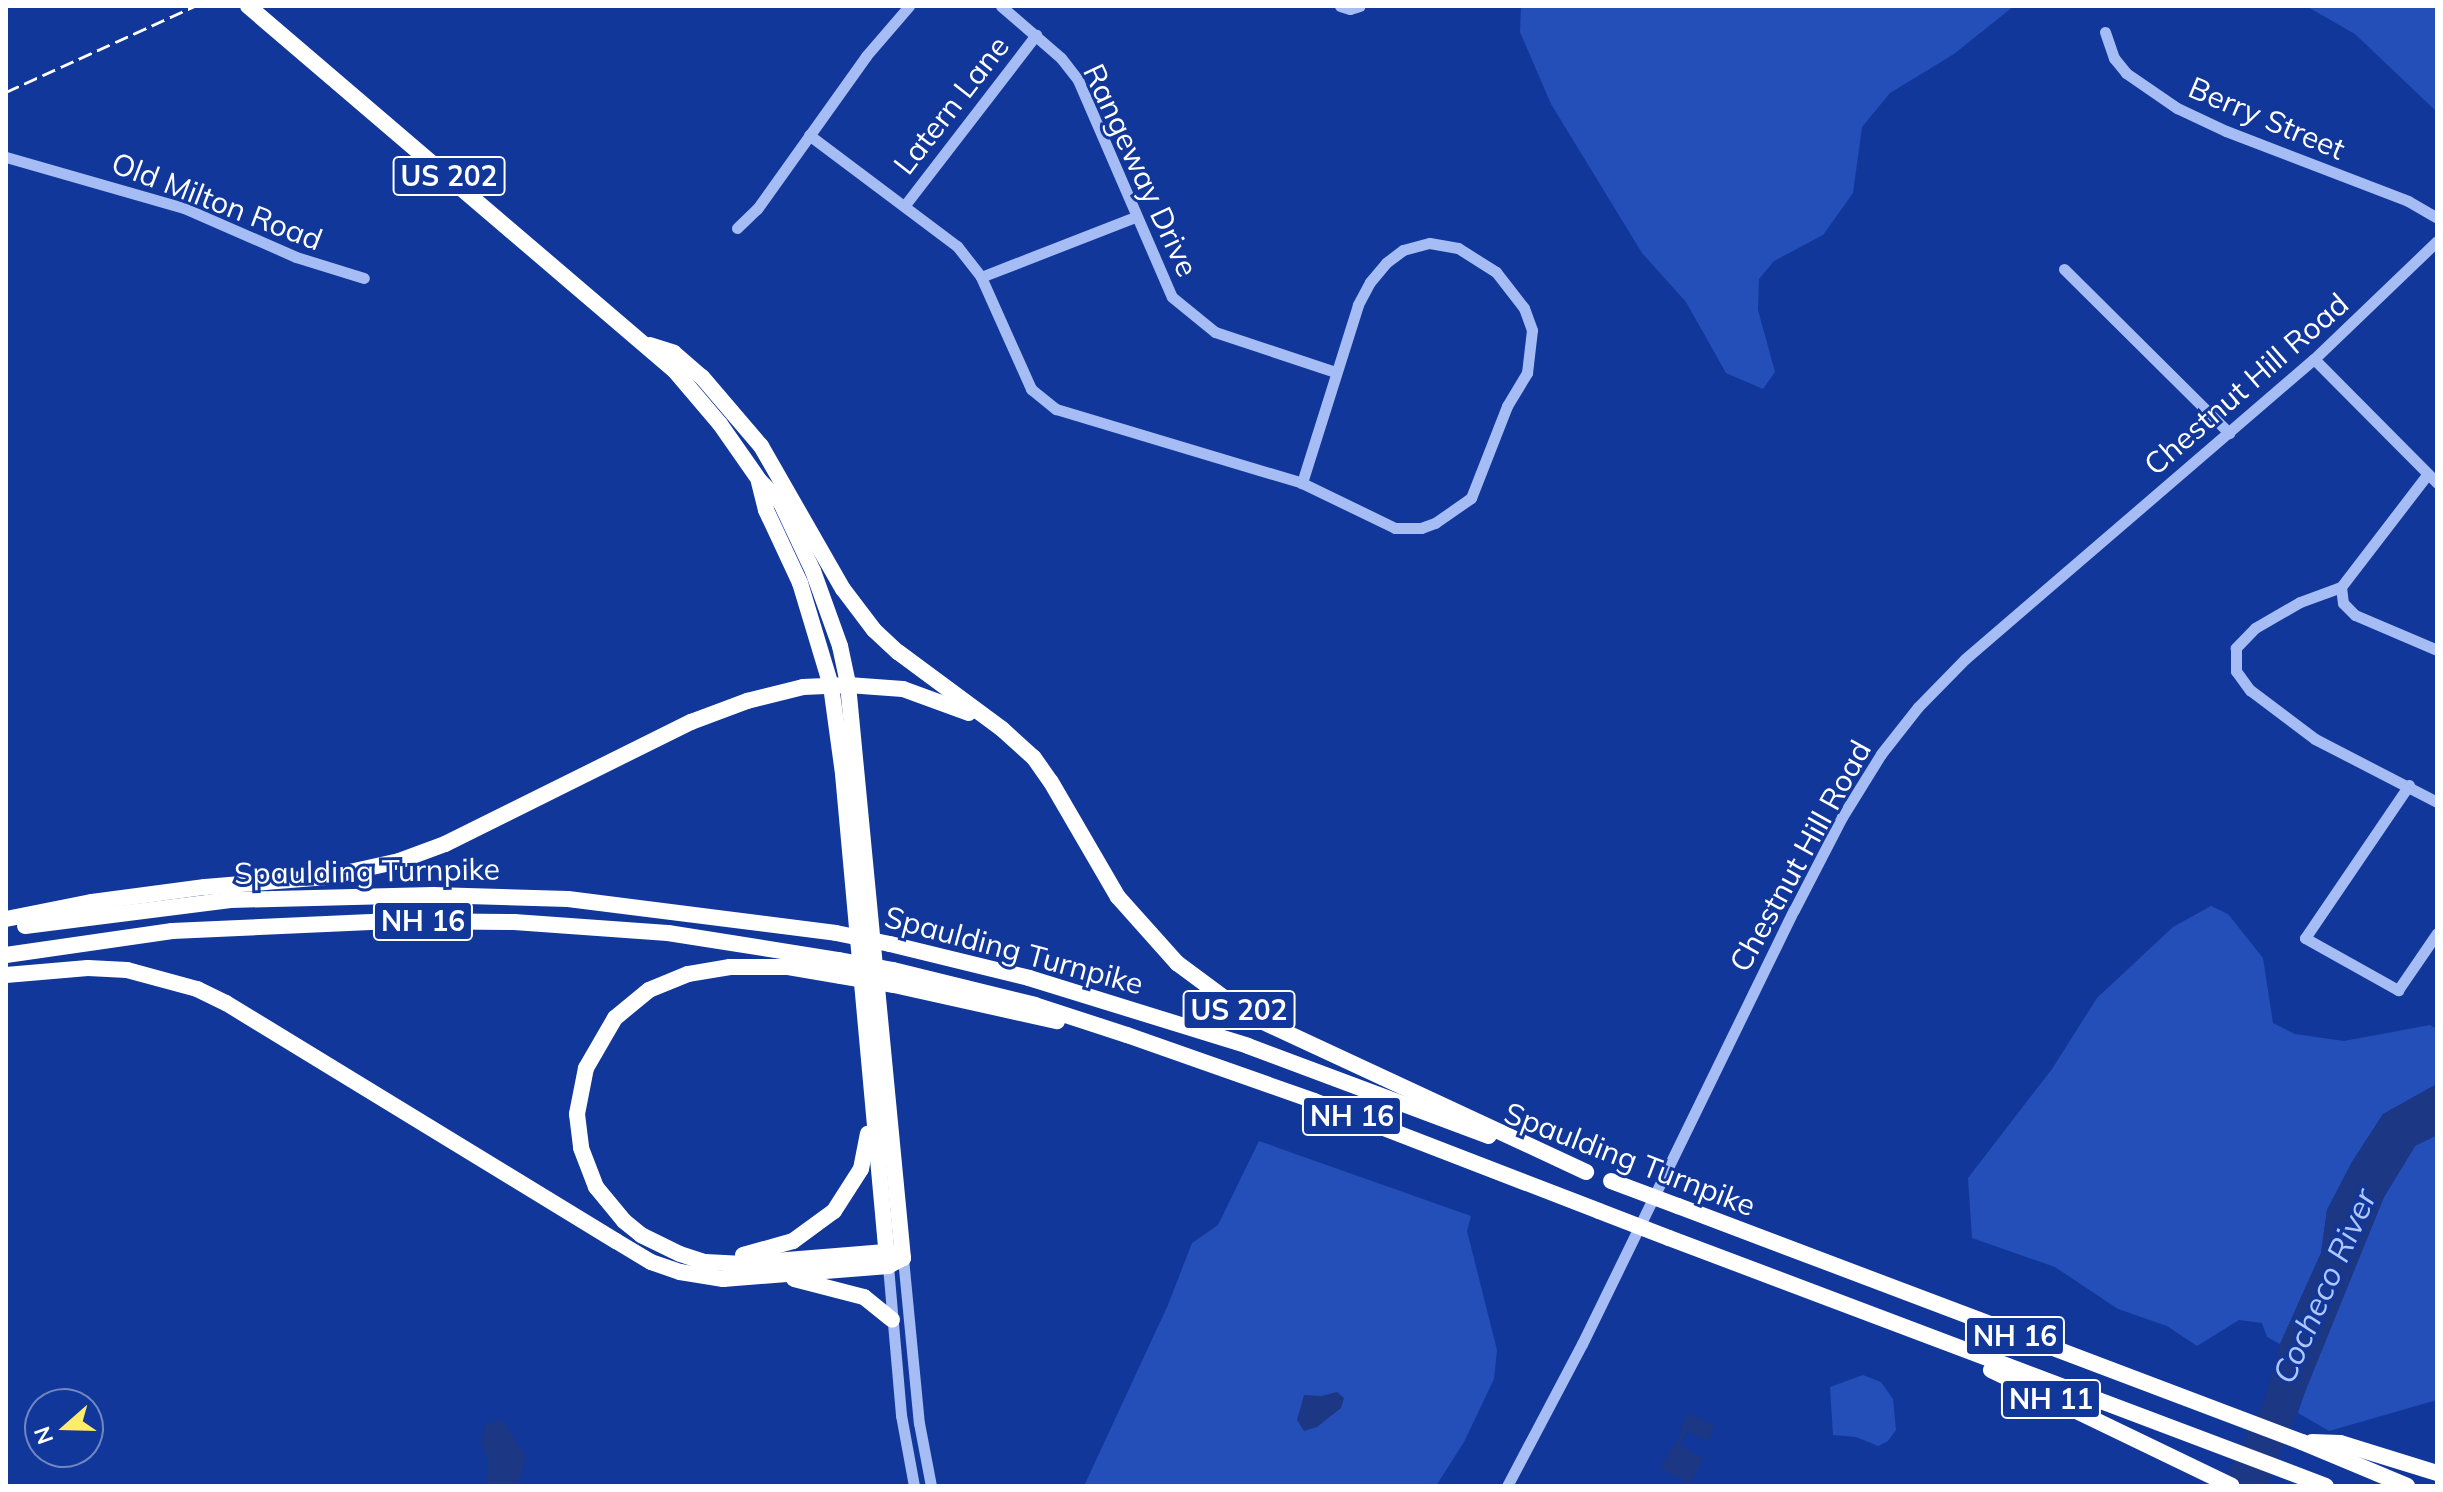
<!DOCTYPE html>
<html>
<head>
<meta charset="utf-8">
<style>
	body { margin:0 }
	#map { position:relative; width:2443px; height:1492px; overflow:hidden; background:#12379a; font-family:Mulish,sans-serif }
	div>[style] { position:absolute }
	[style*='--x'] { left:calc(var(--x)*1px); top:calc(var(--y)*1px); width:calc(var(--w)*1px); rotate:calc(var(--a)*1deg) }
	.green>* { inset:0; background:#244fb8 }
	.water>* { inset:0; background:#1c3783 }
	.minor>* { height:11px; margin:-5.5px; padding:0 5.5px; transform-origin:5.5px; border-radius:5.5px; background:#a5bcf4 }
	.highway>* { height:16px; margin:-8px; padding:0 8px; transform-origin:8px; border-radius:8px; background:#fff }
	.rail>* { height:3px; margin-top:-1.5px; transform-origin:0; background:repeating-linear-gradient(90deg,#fff 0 14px,transparent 0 20px) }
	.highway-bridge>* { height:16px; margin:-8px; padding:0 8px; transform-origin:8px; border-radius:8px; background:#fff }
	span { translate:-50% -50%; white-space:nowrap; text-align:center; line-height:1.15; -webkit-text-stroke:6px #12379a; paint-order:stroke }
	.shield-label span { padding:2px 6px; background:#12379a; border:2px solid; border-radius:6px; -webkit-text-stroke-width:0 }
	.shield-label { font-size:28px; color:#fff; font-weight:700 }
	.street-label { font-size:30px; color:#fff }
	.water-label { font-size:32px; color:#b1c7fa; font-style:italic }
	.frame { position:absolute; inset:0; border:8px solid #fff; pointer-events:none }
	.north { position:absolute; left:24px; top:1388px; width:80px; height:80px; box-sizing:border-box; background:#12379a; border:2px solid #7187c2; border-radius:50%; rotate:250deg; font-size:22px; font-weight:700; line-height:32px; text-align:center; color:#fff }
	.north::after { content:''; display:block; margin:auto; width:28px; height:36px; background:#ffec68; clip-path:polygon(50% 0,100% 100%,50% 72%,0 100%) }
</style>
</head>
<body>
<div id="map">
	<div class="green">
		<div style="clip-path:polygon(1521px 6px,2014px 6px,1954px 54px,1890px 93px,1862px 127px,1853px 193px,1823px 235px,1774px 261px,1759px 279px,1758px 310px,1775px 372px,1763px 389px,1726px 373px,1686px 302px,1642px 253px,1551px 104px,1520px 32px)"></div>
		<div style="clip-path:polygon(2306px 6px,2437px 6px,2437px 112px,2355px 34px)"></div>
		<div style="clip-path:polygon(2211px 906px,2228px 914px,2263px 958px,2273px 1023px,2295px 1034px,2344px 1041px,2430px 1025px,2437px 1029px,2437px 1084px,2383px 1114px,2352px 1162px,2327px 1210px,2321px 1253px,2280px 1344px,2267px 1337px,2262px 1323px,2239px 1320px,2197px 1346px,2167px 1326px,2118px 1309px,2055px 1267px,1972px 1238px,1968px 1178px,2052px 1069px,2097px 998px,2173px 927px)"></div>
		<div style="clip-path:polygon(2437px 1135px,2437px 1400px,2329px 1431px,2298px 1413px,2308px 1382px,2384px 1197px,2415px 1146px)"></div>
		<div style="clip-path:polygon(1259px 1141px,1471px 1216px,1467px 1231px,1497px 1350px,1494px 1379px,1464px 1442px,1436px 1486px,1084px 1486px,1168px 1305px,1192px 1243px,1218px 1225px)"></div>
		<div style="clip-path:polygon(1863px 1375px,1881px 1382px,1893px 1399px,1896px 1430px,1888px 1441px,1878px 1446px,1856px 1437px,1833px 1435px,1830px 1387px)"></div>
	</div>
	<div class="water">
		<div style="clip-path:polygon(2437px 1084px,2437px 1135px,2415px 1146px,2384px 1197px,2267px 1486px,2221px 1486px,2264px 1402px,2280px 1344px,2321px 1253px,2327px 1210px,2352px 1162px,2383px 1114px)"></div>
		<div style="clip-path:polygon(1337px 1392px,1344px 1398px,1341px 1408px,1317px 1427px,1304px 1431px,1297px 1420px,1304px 1395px,1321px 1396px)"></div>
		<div style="clip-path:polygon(1689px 1413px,1715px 1427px,1708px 1441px,1687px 1431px,1680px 1445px,1703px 1458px,1690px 1484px,1660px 1468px,1683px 1431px,1680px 1429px)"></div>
		<div style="clip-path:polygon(502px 1420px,526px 1457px,517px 1486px,487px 1486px,488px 1459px,481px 1443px,486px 1424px)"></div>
	</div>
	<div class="minor">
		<div style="--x:1001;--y:6;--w:79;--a:40.9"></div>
		<div style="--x:1061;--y:58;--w:28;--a:52"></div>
		<div style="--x:1078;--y:80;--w:236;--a:66.6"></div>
		<div style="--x:1172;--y:297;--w:55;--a:39.1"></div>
		<div style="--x:1215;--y:332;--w:126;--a:18.4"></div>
		<div style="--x:1340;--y:6;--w:10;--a:17"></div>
		<div style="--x:1350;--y:9;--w:10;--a:-17"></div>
		<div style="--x:2105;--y:32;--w:28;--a:71"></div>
		<div style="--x:2114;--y:58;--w:19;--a:51"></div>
		<div style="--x:2126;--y:73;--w:62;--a:34.5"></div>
		<div style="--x:2177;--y:108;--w:54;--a:25.1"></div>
		<div style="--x:2226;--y:131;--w:195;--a:21"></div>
		<div style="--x:2408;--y:201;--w:34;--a:30"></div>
		<div style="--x:809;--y:135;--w:185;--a:36.9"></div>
		<div style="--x:957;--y:246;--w:39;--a:52"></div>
		<div style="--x:981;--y:277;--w:123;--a:65.9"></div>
		<div style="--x:1031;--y:389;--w:32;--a:39"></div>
		<div style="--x:1056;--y:409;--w:257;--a:16.7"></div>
		<div style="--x:1302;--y:483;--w:103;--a:25.8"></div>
		<div style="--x:1395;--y:528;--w:26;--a:0"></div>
		<div style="--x:1421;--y:528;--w:15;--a:-20"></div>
		<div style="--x:1435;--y:523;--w:44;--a:-34.8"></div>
		<div style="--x:1471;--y:498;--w:99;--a:-68.6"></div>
		<div style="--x:1507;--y:406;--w:39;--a:-59"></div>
		<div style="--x:1527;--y:373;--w:43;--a:-83.4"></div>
		<div style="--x:1532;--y:330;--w:23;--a:-110"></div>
		<div style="--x:1524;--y:308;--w:46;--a:-127.9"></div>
		<div style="--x:1496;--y:272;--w:45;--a:-147.7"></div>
		<div style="--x:1458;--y:248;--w:29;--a:-170"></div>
		<div style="--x:1429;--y:243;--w:27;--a:165"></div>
		<div style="--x:1403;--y:250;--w:21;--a:143"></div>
		<div style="--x:1386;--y:263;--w:25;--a:130"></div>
		<div style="--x:1370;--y:282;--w:26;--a:118"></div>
		<div style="--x:1358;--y:305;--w:187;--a:107.5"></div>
		<div style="--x:6;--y:157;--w:185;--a:16"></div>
		<div style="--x:184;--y:208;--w:122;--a:23.6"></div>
		<div style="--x:296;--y:257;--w:71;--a:17.2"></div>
		<div style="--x:905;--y:205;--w:215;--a:-52.4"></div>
		<div style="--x:737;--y:228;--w:28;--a:-44"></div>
		<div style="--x:757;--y:209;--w:188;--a:-54.5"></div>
		<div style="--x:866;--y:56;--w:66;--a:-49.3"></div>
		<div style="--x:2064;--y:269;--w:233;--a:44.8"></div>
		<div style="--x:981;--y:277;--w:165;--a:-21.3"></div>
		<div style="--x:2314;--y:359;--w:175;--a:45.2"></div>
		<div style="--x:2341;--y:587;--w:44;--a:159.9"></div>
		<div style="--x:2300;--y:602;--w:52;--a:150"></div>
		<div style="--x:2255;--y:628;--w:28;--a:134"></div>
		<div style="--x:2236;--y:648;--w:23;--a:90"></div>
		<div style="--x:2236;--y:671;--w:24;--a:54"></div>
		<div style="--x:2250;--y:690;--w:81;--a:37"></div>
		<div style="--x:2315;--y:739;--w:137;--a:27.3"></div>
		<div style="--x:2341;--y:587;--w:141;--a:-52.5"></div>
		<div style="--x:2341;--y:587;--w:16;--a:83"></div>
		<div style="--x:2343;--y:603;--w:17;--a:45"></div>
		<div style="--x:2355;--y:615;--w:89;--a:23.1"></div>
		<div style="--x:2409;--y:785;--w:185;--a:124.2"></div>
		<div style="--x:2305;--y:938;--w:107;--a:29.2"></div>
		<div style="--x:2398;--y:990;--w:69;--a:-55.6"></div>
		<div style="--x:903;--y:1258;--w:166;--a:84.5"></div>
		<div style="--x:919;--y:1423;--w:64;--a:79.2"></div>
		<div style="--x:888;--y:1266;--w:150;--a:85"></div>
		<div style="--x:901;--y:1415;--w:72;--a:79.6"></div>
		<div style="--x:1507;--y:1486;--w:161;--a:-62.2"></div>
		<div style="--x:1582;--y:1344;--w:483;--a:-64"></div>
		<div style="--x:1794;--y:910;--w:105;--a:-62.7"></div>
		<div style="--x:1842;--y:817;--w:74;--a:-58.2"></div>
		<div style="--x:1881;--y:754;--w:60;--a:-51.8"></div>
		<div style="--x:1918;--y:707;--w:67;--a:-45.6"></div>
		<div style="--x:1965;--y:659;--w:460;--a:-40.7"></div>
		<div style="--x:2314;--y:359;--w:170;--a:-43.8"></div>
	</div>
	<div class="highway">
		<div style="--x:248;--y:6;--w:562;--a:40.52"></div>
		<div style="--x:675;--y:371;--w:70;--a:49.7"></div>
		<div style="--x:720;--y:424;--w:68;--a:55.1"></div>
		<div style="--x:759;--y:480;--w:32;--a:46"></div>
		<div style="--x:781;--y:503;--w:75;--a:64.8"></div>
		<div style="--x:813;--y:571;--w:80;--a:70.2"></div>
		<div style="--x:840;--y:646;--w:40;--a:78"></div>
		<div style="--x:848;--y:685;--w:576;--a:84.52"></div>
		<div style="--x:650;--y:345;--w:25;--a:18"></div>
		<div style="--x:674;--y:353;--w:37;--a:41"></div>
		<div style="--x:702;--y:377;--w:91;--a:49.5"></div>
		<div style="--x:761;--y:446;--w:165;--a:60.2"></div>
		<div style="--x:843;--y:589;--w:51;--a:52.9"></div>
		<div style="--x:874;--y:630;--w:33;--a:43"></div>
		<div style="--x:898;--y:652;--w:129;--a:36.5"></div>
		<div style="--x:1002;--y:729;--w:43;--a:42.2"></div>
		<div style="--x:1034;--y:758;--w:29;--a:55"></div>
		<div style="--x:1051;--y:782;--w:133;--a:59.8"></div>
		<div style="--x:1118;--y:897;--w:89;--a:48.2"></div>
		<div style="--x:1177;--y:963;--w:86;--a:36.5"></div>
		<div style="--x:1246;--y:1014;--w:375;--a:24.9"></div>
		<div style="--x:759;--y:482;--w:29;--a:76"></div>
		<div style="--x:766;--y:510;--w:81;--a:65"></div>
		<div style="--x:800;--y:583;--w:108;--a:73.2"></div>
		<div style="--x:831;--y:686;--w:89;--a:82.2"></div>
		<div style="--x:843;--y:774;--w:494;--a:84.8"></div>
		<div style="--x:6;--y:919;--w:88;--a:-11.2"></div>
		<div style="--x:92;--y:902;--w:114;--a:-7.6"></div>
		<div style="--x:205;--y:887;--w:122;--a:-4.7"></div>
		<div style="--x:327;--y:877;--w:74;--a:-12.5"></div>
		<div style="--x:399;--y:861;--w:49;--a:-20.3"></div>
		<div style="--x:445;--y:844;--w:275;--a:-26.4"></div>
		<div style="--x:691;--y:722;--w:60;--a:-20.6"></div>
		<div style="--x:747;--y:701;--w:58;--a:-14"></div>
		<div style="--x:803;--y:687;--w:45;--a:-2.5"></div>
		<div style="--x:848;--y:685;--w:55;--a:4.2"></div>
		<div style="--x:903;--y:689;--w:70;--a:20"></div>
		<div style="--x:25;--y:926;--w:207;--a:-7.2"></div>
		<div style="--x:230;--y:900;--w:203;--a:-1.4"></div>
		<div style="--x:433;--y:895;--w:135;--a:1.7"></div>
		<div style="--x:568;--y:899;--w:270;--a:7.2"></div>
		<div style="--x:890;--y:944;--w:143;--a:13.7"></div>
		<div style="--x:1029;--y:978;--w:229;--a:17.2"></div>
		<div style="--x:1248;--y:1046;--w:257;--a:20.5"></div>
		<div style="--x:6;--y:955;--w:168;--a:-8.2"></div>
		<div style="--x:172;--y:931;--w:221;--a:-2.6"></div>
		<div style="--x:393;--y:921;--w:121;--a:0.5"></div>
		<div style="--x:514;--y:922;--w:154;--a:4.1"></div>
		<div style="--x:668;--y:933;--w:173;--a:9"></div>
		<div style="--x:893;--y:970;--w:146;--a:13.8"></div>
		<div style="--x:1035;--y:1005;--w:97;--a:18.1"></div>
		<div style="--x:1127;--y:1035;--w:198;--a:19.4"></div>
		<div style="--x:1314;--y:1101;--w:305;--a:21.1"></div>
		<div style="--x:6;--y:975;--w:82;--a:-4.9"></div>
		<div style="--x:88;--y:968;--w:39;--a:3"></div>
		<div style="--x:127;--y:970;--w:73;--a:15.2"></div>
		<div style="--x:197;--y:989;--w:32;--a:26"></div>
		<div style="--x:226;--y:1003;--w:457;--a:31.4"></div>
		<div style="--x:616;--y:1241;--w:41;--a:31"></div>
		<div style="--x:651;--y:1262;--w:31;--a:19"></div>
		<div style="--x:680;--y:1272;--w:44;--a:9.2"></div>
		<div style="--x:723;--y:1279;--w:166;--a:-4.5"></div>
		<div style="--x:888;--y:1266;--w:17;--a:-28"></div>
		<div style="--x:841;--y:976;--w:55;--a:-170.5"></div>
		<div style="--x:787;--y:967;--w:57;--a:180"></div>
		<div style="--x:730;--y:967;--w:43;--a:170.5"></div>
		<div style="--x:688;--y:974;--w:42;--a:157.7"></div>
		<div style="--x:649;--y:990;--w:44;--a:140.5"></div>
		<div style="--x:615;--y:1018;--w:58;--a:120.1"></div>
		<div style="--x:586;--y:1068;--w:47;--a:101.1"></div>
		<div style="--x:577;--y:1114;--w:34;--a:83"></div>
		<div style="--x:581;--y:1148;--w:42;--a:69"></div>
		<div style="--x:596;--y:1187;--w:44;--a:50.5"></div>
		<div style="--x:624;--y:1221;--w:22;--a:39"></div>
		<div style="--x:641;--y:1235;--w:43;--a:26"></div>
		<div style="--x:680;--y:1254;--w:26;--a:18"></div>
		<div style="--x:705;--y:1262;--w:34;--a:3"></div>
		<div style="--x:739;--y:1264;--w:147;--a:-4.7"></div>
		<div style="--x:886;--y:1252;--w:12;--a:20"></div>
		<div style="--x:894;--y:985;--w:167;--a:12.5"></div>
		<div style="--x:1678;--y:1206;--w:667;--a:20.72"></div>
		<div style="--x:2302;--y:1442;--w:114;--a:22.7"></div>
		<div style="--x:1669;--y:1238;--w:702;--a:20.68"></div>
		<div style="--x:743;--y:1255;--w:52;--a:-15.6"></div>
		<div style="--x:793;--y:1241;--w:51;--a:-36.2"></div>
		<div style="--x:834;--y:1211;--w:50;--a:-57.3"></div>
		<div style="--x:861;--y:1169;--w:36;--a:-79"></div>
		<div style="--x:794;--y:1279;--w:72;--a:14.4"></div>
		<div style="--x:864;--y:1297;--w:36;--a:39"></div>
		<div style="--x:1991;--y:1370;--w:267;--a:25.7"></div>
		<div style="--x:2312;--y:1442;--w:28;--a:2"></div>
		<div style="--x:2340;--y:1443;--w:102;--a:17.2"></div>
	</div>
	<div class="rail">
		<div style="--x:6;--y:92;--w:208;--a:-24.5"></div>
	</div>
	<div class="highway-bridge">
		<div style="--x:836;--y:933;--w:55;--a:11.5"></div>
		<div style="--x:839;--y:960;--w:55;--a:10.5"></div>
		<div style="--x:841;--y:976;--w:54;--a:9.6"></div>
		<div style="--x:1611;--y:1181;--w:72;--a:20.5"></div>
		<div style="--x:1599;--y:1211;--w:75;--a:21.1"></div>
	</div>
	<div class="shield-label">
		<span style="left:449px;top:176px">US 202</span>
		<span style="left:423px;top:921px">NH 16</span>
		<span style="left:1239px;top:1010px">US 202</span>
		<span style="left:1352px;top:1116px">NH 16</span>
		<span style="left:2015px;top:1336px">NH 16</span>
		<span style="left:2051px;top:1399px">NH 11</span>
	</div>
	<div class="street-label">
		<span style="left:951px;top:105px;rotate:-52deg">Latern Lane</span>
		<span style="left:2267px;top:118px;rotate:23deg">Berry Street</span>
		<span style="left:1141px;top:170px;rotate:65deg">Rangeway Drive</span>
		<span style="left:217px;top:201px;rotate:21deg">Old Milton Road</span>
		<span style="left:2246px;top:384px;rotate:-41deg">Chestnut Hill Road</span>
		<span style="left:1800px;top:856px;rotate:-61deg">Chestnut Hill Road</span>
		<span style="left:367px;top:871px;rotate:-1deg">Spaulding Turnpike</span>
		<span style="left:1014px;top:950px;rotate:15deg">Spaulding Turnpike</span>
		<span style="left:1630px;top:1159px;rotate:21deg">Spaulding Turnpike</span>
	</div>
	<div class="water-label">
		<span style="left:2324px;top:1286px;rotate:-66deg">Cocheco River</span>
	</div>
	<div class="frame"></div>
	<div class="north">N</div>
</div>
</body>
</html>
